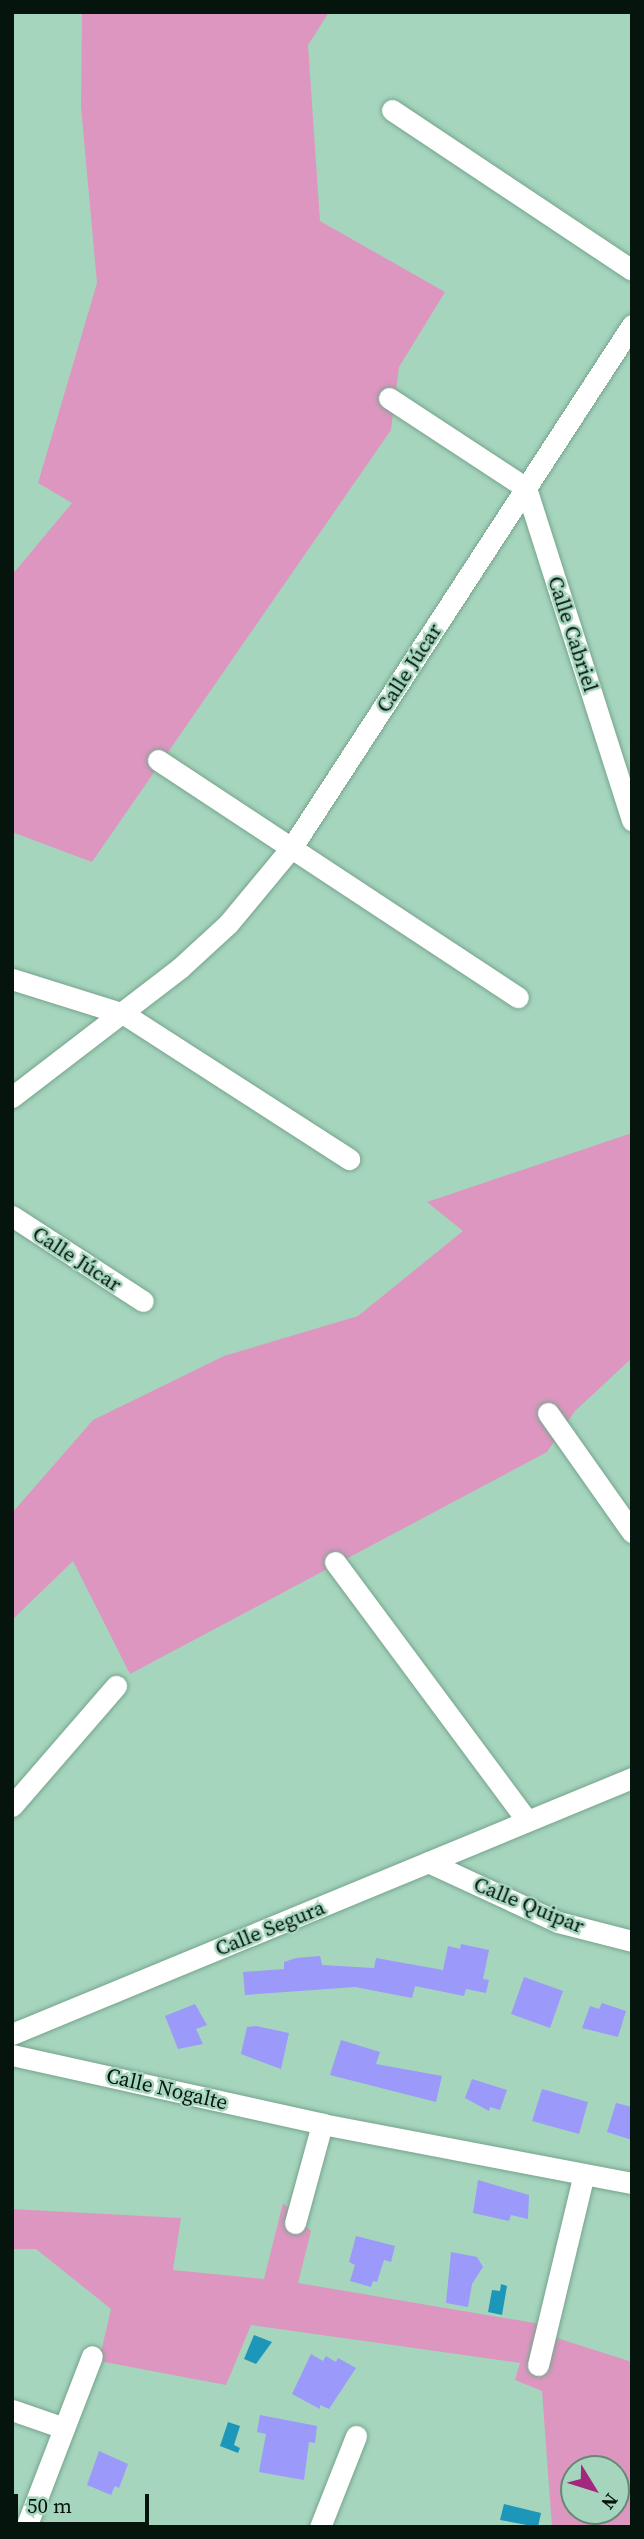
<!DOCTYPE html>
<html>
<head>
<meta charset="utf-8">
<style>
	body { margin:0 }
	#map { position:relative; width:644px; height:2539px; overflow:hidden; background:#a6d5bd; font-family:"Source Serif 4",serif }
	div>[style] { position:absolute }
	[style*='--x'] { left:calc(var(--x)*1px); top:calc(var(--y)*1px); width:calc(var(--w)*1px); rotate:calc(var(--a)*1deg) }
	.green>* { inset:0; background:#dd96c0 }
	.water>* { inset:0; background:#1c96b9 }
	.building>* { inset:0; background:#9b99fa }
	.roads { filter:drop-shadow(0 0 2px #76a38d) drop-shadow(0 0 2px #76a38d) }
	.minor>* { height:21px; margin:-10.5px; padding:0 10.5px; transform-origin:10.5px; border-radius:10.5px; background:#fff }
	span { translate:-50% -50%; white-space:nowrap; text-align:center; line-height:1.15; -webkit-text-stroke:5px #a6d5bd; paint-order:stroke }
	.street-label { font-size:21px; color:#05150e }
	.frame { position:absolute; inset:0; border:14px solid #05150e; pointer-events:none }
	.north { position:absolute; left:560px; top:2455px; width:70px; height:70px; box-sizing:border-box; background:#a6d5bd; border:2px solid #687; border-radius:50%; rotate:128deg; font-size:19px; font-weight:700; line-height:28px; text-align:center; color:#05150e }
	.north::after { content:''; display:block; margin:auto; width:24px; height:32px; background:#a3287d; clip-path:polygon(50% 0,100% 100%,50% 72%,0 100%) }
	.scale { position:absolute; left:14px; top:2494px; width:135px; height:32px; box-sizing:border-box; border:4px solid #05150e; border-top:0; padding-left:9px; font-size:21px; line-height:24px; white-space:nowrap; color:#05150e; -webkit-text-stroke:5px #a6d5bd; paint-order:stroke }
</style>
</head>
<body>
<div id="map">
	<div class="green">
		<div style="clip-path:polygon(82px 12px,329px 12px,308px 45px,320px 221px,445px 292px,399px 367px,391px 430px,92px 862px,12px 832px,12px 575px,72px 503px,38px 483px,97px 283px,81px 107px)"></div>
		<div style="clip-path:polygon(632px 1133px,632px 1358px,575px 1411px,547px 1452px,130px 1674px,73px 1561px,12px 1620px,12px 1513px,93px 1420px,224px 1356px,358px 1316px,463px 1231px,427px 1202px)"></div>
		<div style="clip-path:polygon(evenodd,283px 2203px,311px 2231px,298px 2283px,558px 2327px,554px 2337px,632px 2362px,632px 2527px,552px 2527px,542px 2391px,515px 2380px,520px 2363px,251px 2325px,226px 2385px,99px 2361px,111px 2309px,36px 2249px,12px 2249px,12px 2209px,181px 2218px,173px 2270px,264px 2279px,283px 2203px,574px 2469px,616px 2469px,616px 2511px,574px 2511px,574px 2469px)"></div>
	</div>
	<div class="water">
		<div style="clip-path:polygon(501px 2284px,507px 2286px,502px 2315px,488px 2312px,492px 2290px,500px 2291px)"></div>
		<div style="clip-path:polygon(254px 2335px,272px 2342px,256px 2364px,244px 2359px)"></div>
		<div style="clip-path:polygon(228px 2422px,240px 2426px,234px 2445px,240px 2448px,238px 2453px,220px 2446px)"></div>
		<div style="clip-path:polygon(504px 2504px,541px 2513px,538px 2527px,500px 2520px)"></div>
	</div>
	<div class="building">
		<div style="clip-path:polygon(461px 1944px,489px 1950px,483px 1979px,489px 1980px,486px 1993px,466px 1989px,464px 1996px,415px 1986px,412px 1998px,355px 1987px,245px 1995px,243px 1972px,284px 1969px,284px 1962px,296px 1958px,320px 1956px,322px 1965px,374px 1968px,376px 1958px,443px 1970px,448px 1946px,460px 1949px)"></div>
		<div style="clip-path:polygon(524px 1977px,563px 1991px,550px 2028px,511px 2014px)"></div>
		<div style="clip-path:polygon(602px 2003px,626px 2011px,618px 2037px,582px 2028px,590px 2006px,599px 2009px)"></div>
		<div style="clip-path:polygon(195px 2004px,207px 2025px,196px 2029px,203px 2044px,178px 2049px,165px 2016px)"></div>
		<div style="clip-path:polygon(256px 2026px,289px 2033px,281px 2069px,241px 2054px,247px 2027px)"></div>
		<div style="clip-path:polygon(341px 2040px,380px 2052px,376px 2064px,442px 2076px,436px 2102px,330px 2075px)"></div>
		<div style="clip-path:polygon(472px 2079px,507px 2090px,500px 2110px,490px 2107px,489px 2111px,465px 2098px)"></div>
		<div style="clip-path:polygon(542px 2089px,588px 2102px,579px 2134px,532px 2121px)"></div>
		<div style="clip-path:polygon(616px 2103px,632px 2107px,632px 2140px,607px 2132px)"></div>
		<div style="clip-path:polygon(478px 2180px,529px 2195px,528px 2219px,511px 2215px,509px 2221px,473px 2213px)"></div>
		<div style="clip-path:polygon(356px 2236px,395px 2246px,391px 2262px,384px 2260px,377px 2282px,373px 2281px,371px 2287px,350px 2281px,355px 2265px,349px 2262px)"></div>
		<div style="clip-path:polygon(451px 2252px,477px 2257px,483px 2267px,472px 2284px,468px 2307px,446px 2303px)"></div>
		<div style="clip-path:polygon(311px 2354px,323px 2361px,326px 2356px,336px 2362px,338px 2358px,356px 2368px,329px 2409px,320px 2405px,320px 2409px,292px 2394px)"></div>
		<div style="clip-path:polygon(260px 2415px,317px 2426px,315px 2443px,309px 2442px,304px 2480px,259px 2472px,266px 2434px,257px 2432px)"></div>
		<div style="clip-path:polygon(99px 2451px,128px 2464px,119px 2488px,115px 2486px,111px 2495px,87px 2485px)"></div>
	</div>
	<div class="roads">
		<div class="minor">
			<div style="--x:392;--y:110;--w:288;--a:33.7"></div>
			<div style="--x:389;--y:398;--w:164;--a:33.3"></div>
			<div style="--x:526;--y:488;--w:349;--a:72.3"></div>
			<div style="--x:158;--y:760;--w:431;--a:33.4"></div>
			<div style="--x:12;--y:979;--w:117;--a:17.4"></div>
			<div style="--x:124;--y:1014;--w:268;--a:32.8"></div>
			<div style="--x:12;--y:1097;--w:212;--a:-37.5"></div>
			<div style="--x:180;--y:968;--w:65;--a:-42.5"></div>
			<div style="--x:228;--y:924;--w:100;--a:-50.3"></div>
			<div style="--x:292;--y:847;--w:623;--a:-56.92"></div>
			<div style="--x:12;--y:1216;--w:156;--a:33"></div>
			<div style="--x:548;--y:1413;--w:146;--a:54.8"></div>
			<div style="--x:335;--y:1562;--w:322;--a:53.4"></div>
			<div style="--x:12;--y:1806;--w:159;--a:-49.1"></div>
			<div style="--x:428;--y:1862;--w:143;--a:24.8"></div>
			<div style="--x:558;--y:1922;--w:76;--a:14.4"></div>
			<div style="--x:12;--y:2034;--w:671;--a:-22.44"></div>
			<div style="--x:12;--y:2055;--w:318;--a:12.5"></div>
			<div style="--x:322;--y:2124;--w:316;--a:10.8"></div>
			<div style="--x:295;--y:2223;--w:103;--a:-74.7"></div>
			<div style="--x:538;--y:2365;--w:196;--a:-76.5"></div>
			<div style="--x:12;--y:2410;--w:55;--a:19.1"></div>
			<div style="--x:26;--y:2527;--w:183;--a:-68.9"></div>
			<div style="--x:320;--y:2527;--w:98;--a:-68.4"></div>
		</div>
	</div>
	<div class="street-label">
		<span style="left:573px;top:634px;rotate:72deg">Calle Cabriel</span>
		<span style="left:409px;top:668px;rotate:-57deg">Calle Júcar</span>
		<span style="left:77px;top:1259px;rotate:33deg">Calle Júcar</span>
		<span style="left:529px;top:1905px;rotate:22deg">Calle Quipar</span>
		<span style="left:270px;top:1928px;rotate:-22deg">Calle Segura</span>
		<span style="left:167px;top:2089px;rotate:13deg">Calle Nogalte</span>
	</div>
	<div class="frame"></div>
	<div class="north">N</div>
	<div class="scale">50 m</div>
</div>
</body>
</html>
